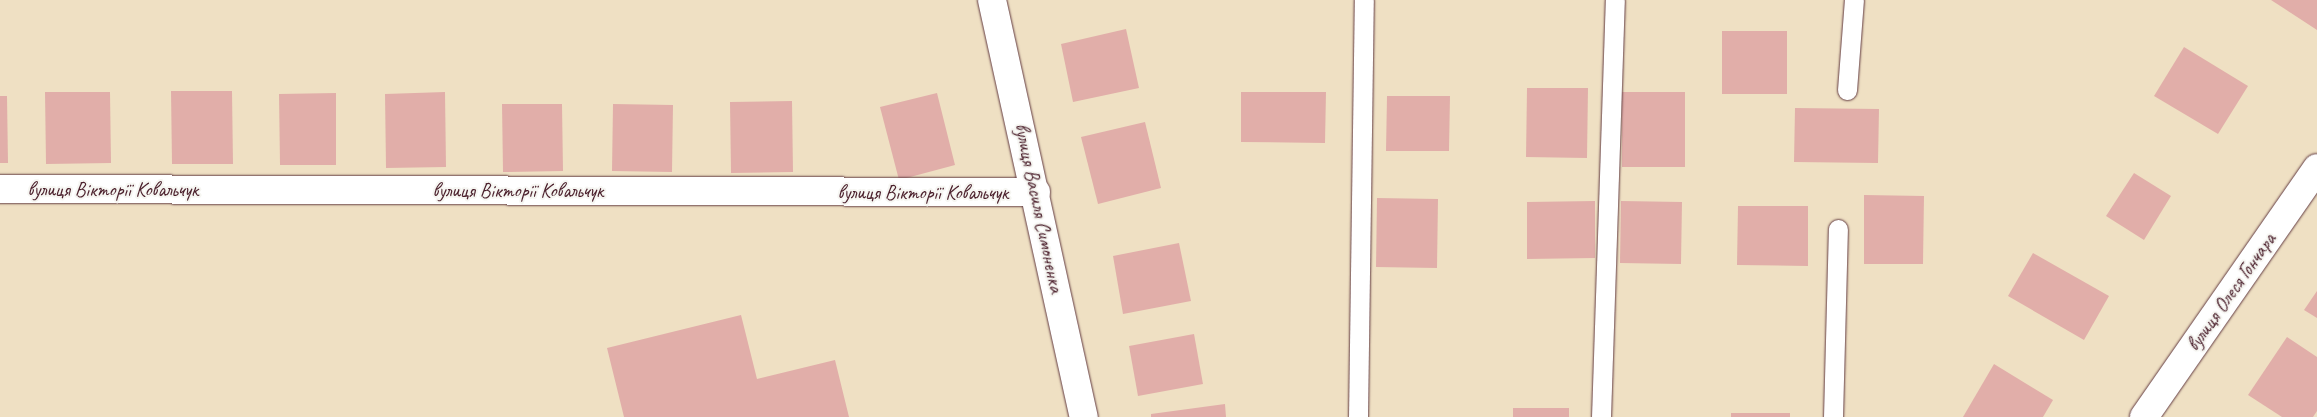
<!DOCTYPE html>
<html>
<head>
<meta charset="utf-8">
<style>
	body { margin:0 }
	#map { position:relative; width:2317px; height:417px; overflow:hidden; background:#efe0c3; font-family:Caveat,sans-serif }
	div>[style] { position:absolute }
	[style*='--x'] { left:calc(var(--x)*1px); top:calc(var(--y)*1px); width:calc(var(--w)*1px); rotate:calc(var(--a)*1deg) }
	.building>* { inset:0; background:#e1aea9 }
	.roads { filter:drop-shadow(0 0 1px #633c42) drop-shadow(0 0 1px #633c42) }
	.service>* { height:19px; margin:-9.5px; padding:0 9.5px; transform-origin:9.5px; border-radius:9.5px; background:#fff }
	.minor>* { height:28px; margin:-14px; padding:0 14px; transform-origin:14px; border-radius:14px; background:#fff }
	span { translate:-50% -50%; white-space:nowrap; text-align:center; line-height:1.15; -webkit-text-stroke:4px #f6f6f2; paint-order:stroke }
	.street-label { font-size:20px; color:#4a1f2b }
</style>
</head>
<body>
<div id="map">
	<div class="building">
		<div style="clip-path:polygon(2271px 0,2317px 0,2317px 30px)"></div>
		<div style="clip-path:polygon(1126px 29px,1139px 88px,1073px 102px,1061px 44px)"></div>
		<div style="clip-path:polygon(1722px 31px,1787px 31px,1787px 94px,1722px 94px)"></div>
		<div style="clip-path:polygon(2184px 47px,2248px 86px,2218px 134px,2154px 96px)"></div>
		<div style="clip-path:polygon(1527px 88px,1588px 88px,1587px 158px,1526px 157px)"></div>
		<div style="clip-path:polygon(171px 91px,232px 91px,233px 164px,172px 164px)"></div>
		<div style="clip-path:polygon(45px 92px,110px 92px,111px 163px,46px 164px)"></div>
		<div style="clip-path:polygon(445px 92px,446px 167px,386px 168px,385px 94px)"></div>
		<div style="clip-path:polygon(1241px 92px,1326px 92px,1325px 143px,1241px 142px)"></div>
		<div style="clip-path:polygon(1622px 92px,1685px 92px,1685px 167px,1622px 167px)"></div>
		<div style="clip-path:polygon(336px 93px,336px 165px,280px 165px,279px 94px)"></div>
		<div style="clip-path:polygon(937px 93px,955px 165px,899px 180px,880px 107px)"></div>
		<div style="clip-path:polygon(0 96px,7px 96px,8px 163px,0 163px)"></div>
		<div style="clip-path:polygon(1387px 96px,1450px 96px,1449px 151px,1386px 151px)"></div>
		<div style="clip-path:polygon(792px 101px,793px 172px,731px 173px,730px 102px)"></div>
		<div style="clip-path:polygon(502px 104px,562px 104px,563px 171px,503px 172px)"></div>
		<div style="clip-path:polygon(613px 104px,673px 105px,672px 172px,612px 171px)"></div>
		<div style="clip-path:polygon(1795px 108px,1879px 109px,1878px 163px,1794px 162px)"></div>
		<div style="clip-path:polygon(1145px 122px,1161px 188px,1098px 204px,1081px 137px)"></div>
		<div style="clip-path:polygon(2134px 173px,2171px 196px,2144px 240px,2106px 216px)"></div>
		<div style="clip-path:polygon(1864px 195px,1924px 196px,1923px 264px,1864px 264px)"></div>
		<div style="clip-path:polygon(1377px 198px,1438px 199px,1437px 268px,1376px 267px)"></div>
		<div style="clip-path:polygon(1595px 201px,1595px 258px,1527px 259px,1527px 202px)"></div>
		<div style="clip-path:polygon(1621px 201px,1682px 202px,1681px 264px,1620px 263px)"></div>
		<div style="clip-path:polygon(1738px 206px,1808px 206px,1808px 266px,1737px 265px)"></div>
		<div style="clip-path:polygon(1179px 243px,1191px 301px,1123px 314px,1113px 256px)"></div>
		<div style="clip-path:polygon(2033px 253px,2109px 296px,2084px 340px,2008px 296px)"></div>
		<div style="clip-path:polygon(2317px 291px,2317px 318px,2304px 310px)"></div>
		<div style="clip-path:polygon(741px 315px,757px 379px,835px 360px,849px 417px,624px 417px,607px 348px)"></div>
		<div style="clip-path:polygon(1194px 334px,1203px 384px,1138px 396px,1129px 346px)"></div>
		<div style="clip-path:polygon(2287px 337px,2317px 357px,2317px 411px,2313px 417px,2282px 417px,2248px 395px)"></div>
		<div style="clip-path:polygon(1994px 364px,2053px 400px,2043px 417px,1963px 417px)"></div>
		<div style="clip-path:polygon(1225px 404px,1226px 417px,1151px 417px,1151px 414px)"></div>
		<div style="clip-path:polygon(1513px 408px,1569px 408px,1569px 417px,1513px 417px)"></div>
		<div style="clip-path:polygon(1731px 413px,1790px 413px,1790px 417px,1731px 417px)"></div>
	</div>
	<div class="roads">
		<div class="service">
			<div style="--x:1847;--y:90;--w:90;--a:-85.6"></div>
			<div style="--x:1358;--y:417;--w:417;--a:-89.2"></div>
			<div style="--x:1601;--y:417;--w:417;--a:-88.1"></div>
			<div style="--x:1833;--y:417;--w:188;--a:-88.5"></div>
		</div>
		<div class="minor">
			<div style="--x:992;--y:0;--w:427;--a:77.6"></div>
			<div style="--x:0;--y:189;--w:1036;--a:0.17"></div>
			<div style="--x:2144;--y:417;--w:303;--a:-55.2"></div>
		</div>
	</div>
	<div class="street-label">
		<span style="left:113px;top:189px">вулиця Вікторії Ковальчук</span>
		<span style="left:518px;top:190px">вулиця Вікторії Ковальчук</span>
		<span style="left:923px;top:192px">вулиця Вікторії Ковальчук</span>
		<span style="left:1039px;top:208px;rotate:78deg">вулиця Василя Симоненка</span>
		<span style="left:2231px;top:292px;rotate:-55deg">вулиця Олеся Гончара</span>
	</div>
</div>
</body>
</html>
